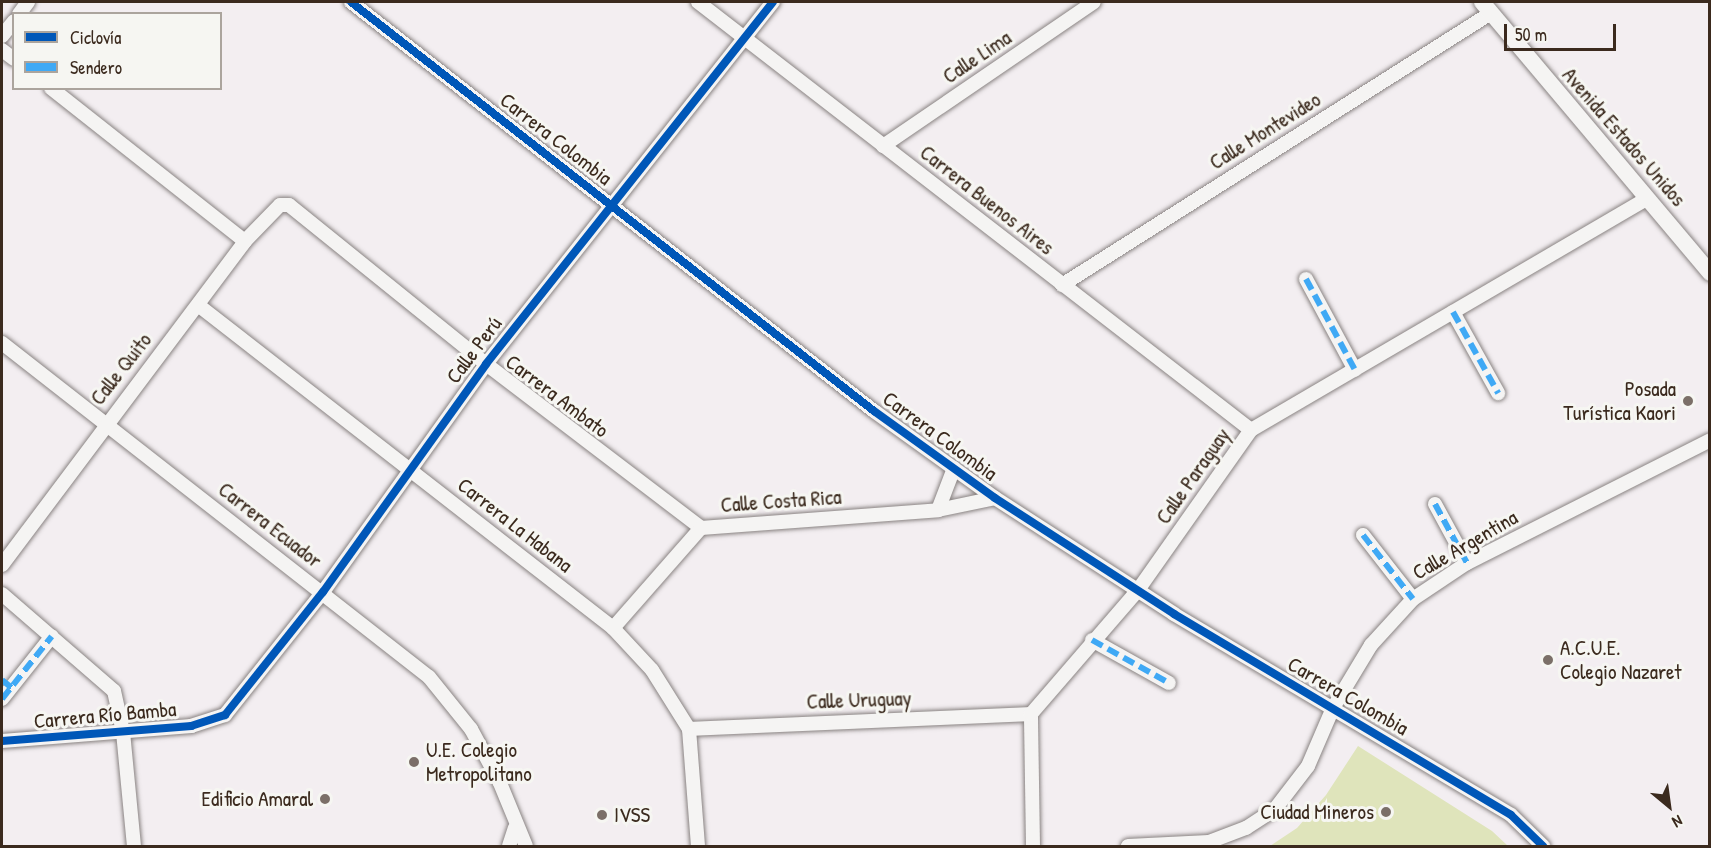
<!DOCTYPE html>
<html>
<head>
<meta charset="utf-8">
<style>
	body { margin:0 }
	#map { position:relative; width:1711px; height:848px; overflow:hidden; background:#f3eef1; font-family:"Patrick Hand",sans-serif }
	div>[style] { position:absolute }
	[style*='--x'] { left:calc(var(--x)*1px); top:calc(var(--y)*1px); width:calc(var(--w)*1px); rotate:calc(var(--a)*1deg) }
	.green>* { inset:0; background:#dfe4bb }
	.roads { filter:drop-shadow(0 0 2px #898382) drop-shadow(0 0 2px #898382) }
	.minor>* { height:14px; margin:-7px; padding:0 7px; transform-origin:7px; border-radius:7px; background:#f5f4f3 }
	.tertiary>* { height:16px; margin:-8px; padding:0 8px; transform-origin:8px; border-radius:8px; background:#f5f4f3 }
	.quiet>* { height:6px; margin-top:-3px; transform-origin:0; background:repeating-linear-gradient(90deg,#3fa9f5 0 12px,transparent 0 18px) }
	.cycleway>* { height:8px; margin:-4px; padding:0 4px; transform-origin:4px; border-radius:4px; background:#0057b8 }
	.dots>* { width:16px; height:16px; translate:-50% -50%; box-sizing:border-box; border:3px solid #f6f6f2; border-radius:50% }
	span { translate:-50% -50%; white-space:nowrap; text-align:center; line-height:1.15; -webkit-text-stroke:6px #f6f6f2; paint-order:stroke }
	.street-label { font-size:21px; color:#3b2a1e }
	.poi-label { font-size:21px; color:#3b2a1e }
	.right { translate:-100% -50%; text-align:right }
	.left { translate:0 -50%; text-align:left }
	.frame { position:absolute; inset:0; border:3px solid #3b2a1e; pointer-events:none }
	.legend { position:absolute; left:12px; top:12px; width:210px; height:78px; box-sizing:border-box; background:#f6f6f2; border:2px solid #aba49d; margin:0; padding:8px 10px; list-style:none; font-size:18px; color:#3b2a1e }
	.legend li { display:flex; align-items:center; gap:12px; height:30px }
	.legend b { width:30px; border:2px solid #aba49d }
	.north { position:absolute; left:1639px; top:776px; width:60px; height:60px; -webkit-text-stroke:4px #f6f6f2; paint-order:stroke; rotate:151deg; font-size:16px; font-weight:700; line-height:24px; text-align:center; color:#3b2a1e }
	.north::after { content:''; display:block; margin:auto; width:21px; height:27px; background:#3b2a1e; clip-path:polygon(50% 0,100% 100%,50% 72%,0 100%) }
	.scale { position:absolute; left:1504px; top:24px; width:112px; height:27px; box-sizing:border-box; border:3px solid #3b2a1e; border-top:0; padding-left:8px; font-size:18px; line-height:21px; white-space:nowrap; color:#3b2a1e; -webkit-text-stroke:4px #f6f6f2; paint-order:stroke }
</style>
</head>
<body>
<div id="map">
	<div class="green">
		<div style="clip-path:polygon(1358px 746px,1492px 831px,1508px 846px,1270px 846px,1297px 828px,1326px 795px)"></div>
	</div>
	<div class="roads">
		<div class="minor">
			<div style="--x:351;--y:2;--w:664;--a:38.03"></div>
			<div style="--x:874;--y:411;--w:149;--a:35.7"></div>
			<div style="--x:995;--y:498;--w:213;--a:32.9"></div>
			<div style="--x:1174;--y:614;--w:392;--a:30.8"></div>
			<div style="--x:1511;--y:815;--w:45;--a:44.1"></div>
			<div style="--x:698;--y:2;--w:699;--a:37.74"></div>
			<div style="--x:19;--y:14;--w:15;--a:-53"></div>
			<div style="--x:2;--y:36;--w:19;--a:-51"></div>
			<div style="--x:2;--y:50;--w:15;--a:37"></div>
			<div style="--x:51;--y:88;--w:247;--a:38.3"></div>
			<div style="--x:883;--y:146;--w:255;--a:-34.3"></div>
			<div style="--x:1306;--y:279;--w:103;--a:61.7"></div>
			<div style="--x:1062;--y:285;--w:508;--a:-32.38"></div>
			<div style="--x:198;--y:305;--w:526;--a:37.89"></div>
			<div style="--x:613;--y:628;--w:57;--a:47.1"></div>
			<div style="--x:652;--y:670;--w:70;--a:57.9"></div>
			<div style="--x:689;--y:729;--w:117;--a:85.6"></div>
			<div style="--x:1453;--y:312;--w:93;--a:60.9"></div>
			<div style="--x:2;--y:343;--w:542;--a:38.03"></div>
			<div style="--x:429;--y:677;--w:67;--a:51.1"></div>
			<div style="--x:471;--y:729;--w:61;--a:61.8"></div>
			<div style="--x:500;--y:783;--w:68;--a:67.6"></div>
			<div style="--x:1435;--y:504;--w:67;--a:61.5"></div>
			<div style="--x:938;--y:510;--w:45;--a:-69.1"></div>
			<div style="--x:1363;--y:535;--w:81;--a:52"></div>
			<div style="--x:2;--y:565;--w:405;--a:-53.1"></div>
			<div style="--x:245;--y:241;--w:50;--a:-45.8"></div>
			<div style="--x:280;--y:205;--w:9;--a:0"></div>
			<div style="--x:289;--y:205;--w:253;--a:38.9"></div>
			<div style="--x:486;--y:364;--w:270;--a:37.3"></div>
			<div style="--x:2;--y:594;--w:148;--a:40.9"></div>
			<div style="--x:114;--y:691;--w:42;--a:77.6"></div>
			<div style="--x:123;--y:732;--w:115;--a:84.5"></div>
			<div style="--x:613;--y:628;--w:133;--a:-48.7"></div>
			<div style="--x:701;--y:528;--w:238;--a:-4.3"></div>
			<div style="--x:938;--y:510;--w:58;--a:-11.9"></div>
			<div style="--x:1092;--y:640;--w:88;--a:29.2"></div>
			<div style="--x:2;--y:699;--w:80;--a:-51.6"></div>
			<div style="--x:689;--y:729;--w:342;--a:-2.5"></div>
			<div style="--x:2;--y:741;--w:190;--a:-4.5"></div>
			<div style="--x:191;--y:726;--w:36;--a:-18"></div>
			<div style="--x:225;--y:715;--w:157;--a:-51.5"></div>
			<div style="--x:323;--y:592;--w:280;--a:-54.4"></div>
			<div style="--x:486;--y:364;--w:462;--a:-51.6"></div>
			<div style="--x:509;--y:846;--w:19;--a:-72"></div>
			<div style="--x:1033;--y:846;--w:132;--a:-90.9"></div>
			<div style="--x:1031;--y:714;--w:164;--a:-49.2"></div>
			<div style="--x:1138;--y:590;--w:196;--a:-54.8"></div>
			<div style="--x:1251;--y:430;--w:458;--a:-30.3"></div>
			<div style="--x:1128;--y:846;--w:81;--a:-2.8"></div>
			<div style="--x:1209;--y:842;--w:40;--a:-21"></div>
			<div style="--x:1246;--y:828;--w:35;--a:-33"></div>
			<div style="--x:1275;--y:809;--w:54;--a:-52.5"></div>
			<div style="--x:1308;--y:766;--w:63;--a:-66.7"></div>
			<div style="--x:1333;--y:708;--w:74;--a:-58.9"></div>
			<div style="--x:1371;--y:645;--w:62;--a:-47.6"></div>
			<div style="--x:1413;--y:599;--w:65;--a:-33.7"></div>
			<div style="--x:1467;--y:563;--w:272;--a:-26.8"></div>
		</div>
		<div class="tertiary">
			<div style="--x:1482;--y:2;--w:354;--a:49.9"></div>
		</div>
	</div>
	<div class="quiet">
		<div style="--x:1306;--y:279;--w:103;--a:61.7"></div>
		<div style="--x:1453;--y:312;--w:93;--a:60.9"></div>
		<div style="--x:1435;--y:504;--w:67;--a:61.5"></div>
		<div style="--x:1363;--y:535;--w:81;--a:52"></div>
		<div style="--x:1092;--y:640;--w:88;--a:29.2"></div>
		<div style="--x:2;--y:680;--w:13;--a:39"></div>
		<div style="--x:2;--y:699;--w:80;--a:-51.6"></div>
	</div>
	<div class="cycleway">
		<div style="--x:351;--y:2;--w:664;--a:38.03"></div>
		<div style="--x:874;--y:411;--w:149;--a:35.7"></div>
		<div style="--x:995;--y:498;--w:213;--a:32.9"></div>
		<div style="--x:1174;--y:614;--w:392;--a:30.8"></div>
		<div style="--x:1511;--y:815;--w:45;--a:44.1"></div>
		<div style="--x:2;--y:741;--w:190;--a:-4.5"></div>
		<div style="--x:191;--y:726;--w:36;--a:-18"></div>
		<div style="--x:225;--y:715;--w:157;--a:-51.5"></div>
		<div style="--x:323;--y:592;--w:280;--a:-54.4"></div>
		<div style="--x:486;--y:364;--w:462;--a:-51.6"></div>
	</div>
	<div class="dots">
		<div style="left:1688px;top:401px;background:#7b6f68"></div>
		<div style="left:1548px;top:660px;background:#7b6f68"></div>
		<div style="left:414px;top:762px;background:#7b6f68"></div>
		<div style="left:325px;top:799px;background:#7b6f68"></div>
		<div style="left:1386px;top:812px;background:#7b6f68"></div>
		<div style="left:602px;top:815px;background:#7b6f68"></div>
	</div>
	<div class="street-label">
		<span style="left:977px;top:57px;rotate:-34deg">Calle Lima</span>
		<span style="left:1265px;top:131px;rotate:-32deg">Calle Montevideo</span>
		<span style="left:1624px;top:137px;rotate:49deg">Avenida Estados Unidos</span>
		<span style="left:556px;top:139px;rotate:38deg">Carrera Colombia</span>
		<span style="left:987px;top:200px;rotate:38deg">Carrera Buenos Aires</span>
		<span style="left:474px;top:350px;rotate:-53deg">Calle Perú</span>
		<span style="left:121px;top:369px;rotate:-52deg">Calle Quito</span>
		<span style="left:557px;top:396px;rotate:37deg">Carrera Ambato</span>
		<span style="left:940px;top:436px;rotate:36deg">Carrera Colombia</span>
		<span style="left:1193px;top:476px;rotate:-55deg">Calle Paraguay</span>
		<span style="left:781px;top:501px;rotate:-4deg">Calle Costa Rica</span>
		<span style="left:270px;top:525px;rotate:38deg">Carrera Ecuador</span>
		<span style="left:515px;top:525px;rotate:38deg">Carrera La Habana</span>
		<span style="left:1465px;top:545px;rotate:-30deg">Calle Argentina</span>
		<span style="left:1348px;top:696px;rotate:30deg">Carrera Colombia</span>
		<span style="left:859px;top:700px;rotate:-2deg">Calle Uruguay</span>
		<span style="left:105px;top:715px;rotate:-5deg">Carrera Río Bamba</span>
	</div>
	<div class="poi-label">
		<span class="right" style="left:1676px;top:401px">Posada<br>Turística Kaori</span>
		<span class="left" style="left:1560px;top:660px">A.C.U.E.<br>Colegio Nazaret</span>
		<span class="left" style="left:426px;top:762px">U.E. Colegio<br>Metropolitano</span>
		<span class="right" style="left:313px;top:799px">Edificio Amaral</span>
		<span class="right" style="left:1374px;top:812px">Ciudad Mineros</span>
		<span class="left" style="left:614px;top:815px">IVSS</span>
	</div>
	<div class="frame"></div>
	<ul class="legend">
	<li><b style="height:8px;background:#0057b8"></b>Ciclovía</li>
	<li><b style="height:8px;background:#3fa9f5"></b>Sendero</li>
	</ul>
	<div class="north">N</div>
	<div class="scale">50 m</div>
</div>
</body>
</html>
